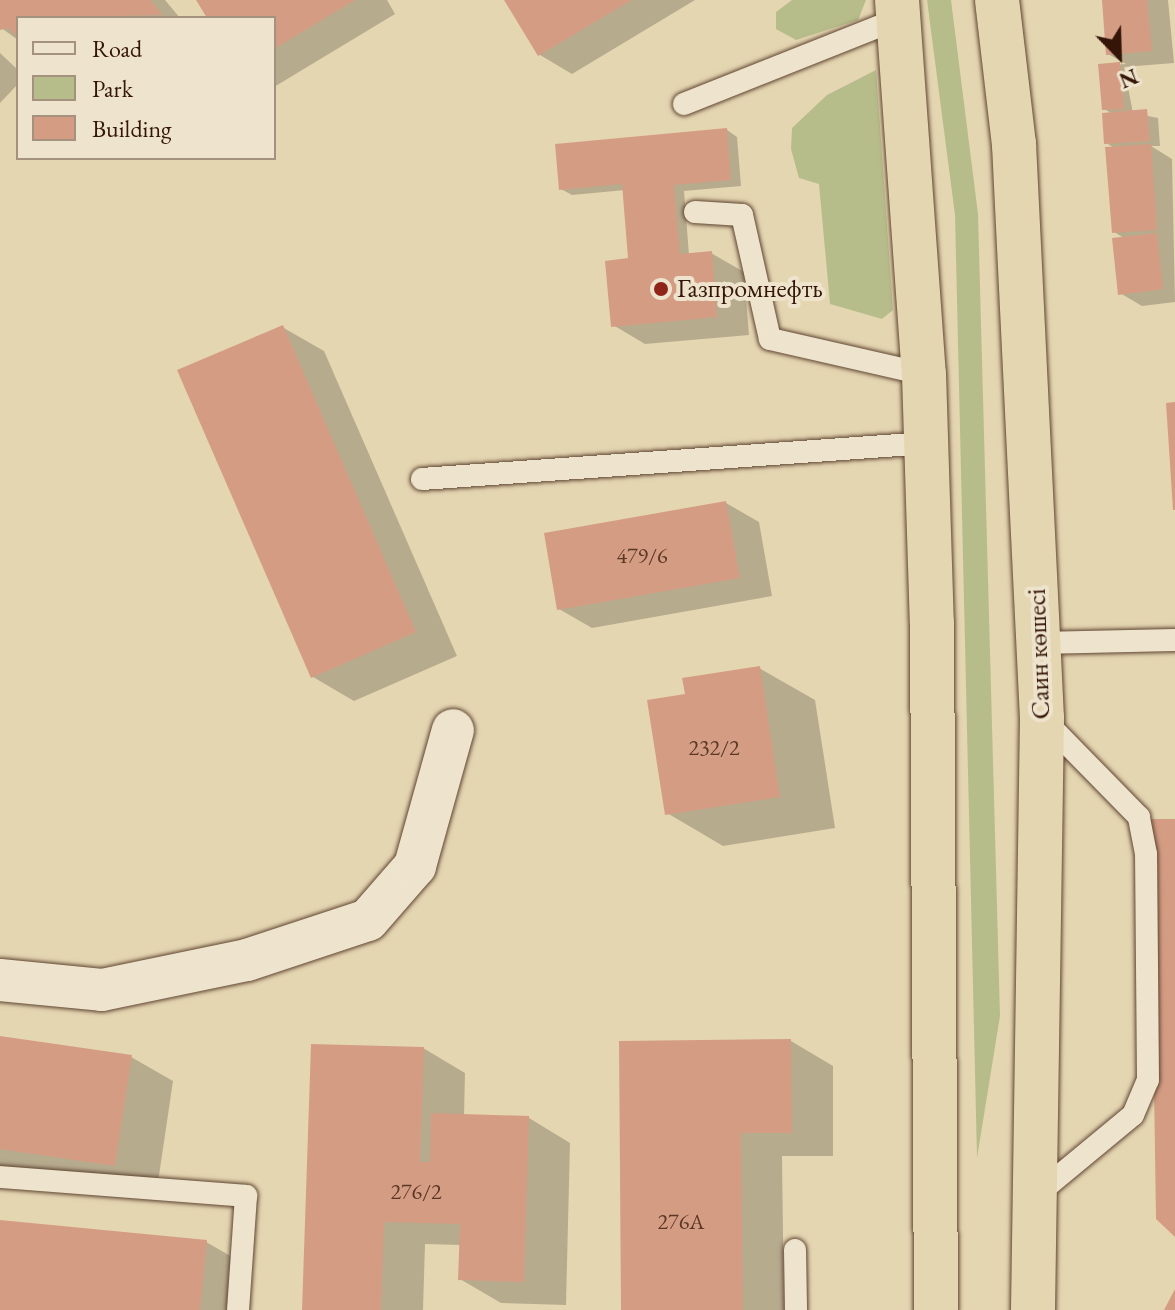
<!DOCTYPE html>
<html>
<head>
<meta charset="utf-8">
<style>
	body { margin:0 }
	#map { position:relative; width:1175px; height:1310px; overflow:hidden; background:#e5d6b2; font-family:"EB Garamond",serif }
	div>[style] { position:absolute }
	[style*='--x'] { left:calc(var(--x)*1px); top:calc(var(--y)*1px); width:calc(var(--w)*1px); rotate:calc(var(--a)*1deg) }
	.green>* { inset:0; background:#b7bd8a }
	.shadow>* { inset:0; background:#0003 }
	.building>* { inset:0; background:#d49d83 }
	.roads { filter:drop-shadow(0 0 2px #604532) drop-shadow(0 0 2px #604532) }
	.service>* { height:22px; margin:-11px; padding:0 11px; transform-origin:11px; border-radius:11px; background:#eee4cd }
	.minor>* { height:42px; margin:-21px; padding:0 21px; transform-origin:21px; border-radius:21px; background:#eee4cd }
	.trunk>* { height:44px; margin:-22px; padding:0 22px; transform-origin:22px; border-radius:22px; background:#e5d6b2 }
	.dots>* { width:22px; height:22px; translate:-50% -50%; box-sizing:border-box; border:4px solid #eee4cd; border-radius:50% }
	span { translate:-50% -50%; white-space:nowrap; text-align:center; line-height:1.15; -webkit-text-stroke:8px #eee4cd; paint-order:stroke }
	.number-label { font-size:22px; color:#5c3726 }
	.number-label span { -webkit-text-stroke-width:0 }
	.poi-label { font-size:26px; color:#341507 }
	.left { translate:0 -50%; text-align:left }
	.street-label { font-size:26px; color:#341507 }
	.legend { position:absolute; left:16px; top:16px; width:260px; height:144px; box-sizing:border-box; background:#eee4cd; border:2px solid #a4917e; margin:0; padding:10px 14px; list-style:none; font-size:24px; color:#341507 }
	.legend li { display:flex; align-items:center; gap:16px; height:40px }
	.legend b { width:40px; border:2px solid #a4917e }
	.north { position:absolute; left:1079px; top:16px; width:80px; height:80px; -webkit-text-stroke:6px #eee4cd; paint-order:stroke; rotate:157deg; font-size:22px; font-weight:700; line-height:32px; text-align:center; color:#341507 }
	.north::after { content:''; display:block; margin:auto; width:28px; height:36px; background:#341507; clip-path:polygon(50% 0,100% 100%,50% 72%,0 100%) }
</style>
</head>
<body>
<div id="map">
	<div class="green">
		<div style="clip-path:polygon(792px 0,866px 0,858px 20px,796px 40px,776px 29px,776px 12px)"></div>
		<div style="clip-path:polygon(927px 0,951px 0,978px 214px,1000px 1016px,977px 1158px,955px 215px)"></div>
		<div style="clip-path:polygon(876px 70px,893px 310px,882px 319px,830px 304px,819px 184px,799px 178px,791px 149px,792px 128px,827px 95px)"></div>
	</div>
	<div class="shadow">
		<div style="clip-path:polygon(0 0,165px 0,180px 18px,18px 18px,18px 40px,0 27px)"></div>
		<div style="clip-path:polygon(198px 0,387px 0,395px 14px,274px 87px,274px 18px,209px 18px)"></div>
		<div style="clip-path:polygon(507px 0,695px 0,572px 74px,540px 55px)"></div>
		<div style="clip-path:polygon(1104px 0,1168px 0,1174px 63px,1124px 67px,1133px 113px,1158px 118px,1160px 146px,1151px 146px,1172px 159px,1175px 302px,1142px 306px,1120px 293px,1124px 238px,1114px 232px,1115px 148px,1106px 143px,1113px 114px,1104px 109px,1100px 66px,1126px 64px,1108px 54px)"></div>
		<div style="clip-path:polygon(0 53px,18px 70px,18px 84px,0 103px)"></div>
		<div style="clip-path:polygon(727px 130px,737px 137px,741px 186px,684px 191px,689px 255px,711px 253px,744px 272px,749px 335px,645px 344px,613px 325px,635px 260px,625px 190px,572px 195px,561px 189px)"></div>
		<div style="clip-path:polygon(282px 327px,324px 351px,457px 656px,354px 701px,313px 677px)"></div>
		<div style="clip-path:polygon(726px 503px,759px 522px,772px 596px,592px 628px,559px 609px)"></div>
		<div style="clip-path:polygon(759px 668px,815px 700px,835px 828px,723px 846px,667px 813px,687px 695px)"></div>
		<div style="clip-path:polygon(0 1038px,131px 1057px,173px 1081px,157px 1189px,0 1166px)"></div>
		<div style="clip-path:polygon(791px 1041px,833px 1066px,833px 1156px,782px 1156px,784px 1310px,623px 1310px)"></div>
		<div style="clip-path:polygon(423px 1048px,465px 1073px,464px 1116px,529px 1118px,570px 1143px,566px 1305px,501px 1303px,460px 1279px,461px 1245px,425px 1244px,423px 1310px,304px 1310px)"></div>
		<div style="clip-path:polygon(0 1222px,206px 1242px,248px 1266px,245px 1310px,0 1310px)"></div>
	</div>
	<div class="building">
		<div style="clip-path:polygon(0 0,150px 0,163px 15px,18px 18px,18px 38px,9px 28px,0 30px)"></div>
		<div style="clip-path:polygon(196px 0,355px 0,274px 49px,274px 18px,207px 18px)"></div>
		<div style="clip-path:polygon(504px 0,632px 0,538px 56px)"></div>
		<div style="clip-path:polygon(1102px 0,1147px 0,1152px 51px,1106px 55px)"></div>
		<div style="clip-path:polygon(1120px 62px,1124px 109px,1102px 110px,1098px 64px)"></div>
		<div style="clip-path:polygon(1147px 109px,1150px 141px,1104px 144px,1102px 113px)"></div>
		<div style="clip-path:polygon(727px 128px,731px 180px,674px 185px,680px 254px,712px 251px,717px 317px,611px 327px,605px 261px,628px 258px,622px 184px,559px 190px,555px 144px)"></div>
		<div style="clip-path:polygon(1151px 144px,1157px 230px,1112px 233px,1105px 147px)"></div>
		<div style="clip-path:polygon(1157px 233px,1163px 289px,1118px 295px,1112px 238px)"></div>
		<div style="clip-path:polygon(283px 325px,416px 632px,311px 678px,177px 370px)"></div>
		<div style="clip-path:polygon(1175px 402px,1175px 510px,1173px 510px,1166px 403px)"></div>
		<div style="clip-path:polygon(726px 501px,740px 578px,557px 610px,544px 533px)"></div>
		<div style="clip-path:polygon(760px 666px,780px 797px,665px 815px,647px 700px,685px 694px,682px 678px)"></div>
		<div style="clip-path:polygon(1150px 819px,1175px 819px,1175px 1237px,1156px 1219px)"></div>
		<div style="clip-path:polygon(0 1036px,132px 1055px,115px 1166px,0 1149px)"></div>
		<div style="clip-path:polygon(791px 1039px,792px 1133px,741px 1133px,743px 1310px,621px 1310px,619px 1041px)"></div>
		<div style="clip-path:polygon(311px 1044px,424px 1047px,420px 1162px,430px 1162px,431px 1113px,529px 1116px,524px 1282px,458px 1280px,460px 1224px,384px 1222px,381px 1310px,302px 1310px)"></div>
		<div style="clip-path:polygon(0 1220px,207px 1240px,200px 1310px,0 1310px)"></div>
		<div style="clip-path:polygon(1175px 1289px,1175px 1310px,1164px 1310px)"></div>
	</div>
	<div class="roads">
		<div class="service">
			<div style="--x:684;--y:104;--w:230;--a:-21.7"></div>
			<div style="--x:695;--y:212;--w:47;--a:3.7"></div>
			<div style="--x:742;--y:215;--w:127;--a:77.3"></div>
			<div style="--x:770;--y:339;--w:158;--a:12.8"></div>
			<div style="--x:422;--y:479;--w:506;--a:-4.08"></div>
			<div style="--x:1039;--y:643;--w:136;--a:-1.3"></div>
			<div style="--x:0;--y:1177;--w:247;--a:4.4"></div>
			<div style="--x:246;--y:1196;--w:114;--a:94"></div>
			<div style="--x:1035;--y:1196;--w:127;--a:-39.6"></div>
			<div style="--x:1133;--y:1115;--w:38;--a:-67"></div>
			<div style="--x:1148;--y:1080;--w:226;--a:-90.5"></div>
			<div style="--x:1146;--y:854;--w:38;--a:-101"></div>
			<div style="--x:1139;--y:817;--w:137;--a:-134.4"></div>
			<div style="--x:795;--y:1250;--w:60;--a:89"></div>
		</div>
		<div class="minor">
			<div style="--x:0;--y:980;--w:102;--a:5.6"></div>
			<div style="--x:102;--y:990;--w:148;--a:-11.7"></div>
			<div style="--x:247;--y:960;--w:127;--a:-18.3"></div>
			<div style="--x:368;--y:920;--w:72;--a:-49"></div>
			<div style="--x:415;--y:866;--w:141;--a:-74.4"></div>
		</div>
		<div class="trunk">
			<div style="--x:897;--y:0;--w:375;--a:85.9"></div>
			<div style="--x:924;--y:374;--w:249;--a:88.2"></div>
			<div style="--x:932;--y:623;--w:687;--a:89.67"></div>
			<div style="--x:997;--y:0;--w:145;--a:83.3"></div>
			<div style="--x:1014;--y:144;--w:575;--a:87.21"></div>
			<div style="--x:1042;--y:718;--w:592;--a:90.87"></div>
		</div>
	</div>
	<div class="dots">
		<div style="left:661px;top:289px;background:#8f2418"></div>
	</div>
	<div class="number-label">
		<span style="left:642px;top:556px">479/6</span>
		<span style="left:714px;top:748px">232/2</span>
		<span style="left:416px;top:1192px">276/2</span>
		<span style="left:681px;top:1222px">276А</span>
	</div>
	<div class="poi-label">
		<span class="left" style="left:677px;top:289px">Газпромнефть</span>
	</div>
	<div class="street-label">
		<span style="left:1039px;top:654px;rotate:-92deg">Саин көшесі</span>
	</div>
	<ul class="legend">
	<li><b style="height:10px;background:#eee4cd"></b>Road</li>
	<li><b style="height:22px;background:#b7bd8a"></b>Park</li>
	<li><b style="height:22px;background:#d49d83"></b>Building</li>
	</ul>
	<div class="north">N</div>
</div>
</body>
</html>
